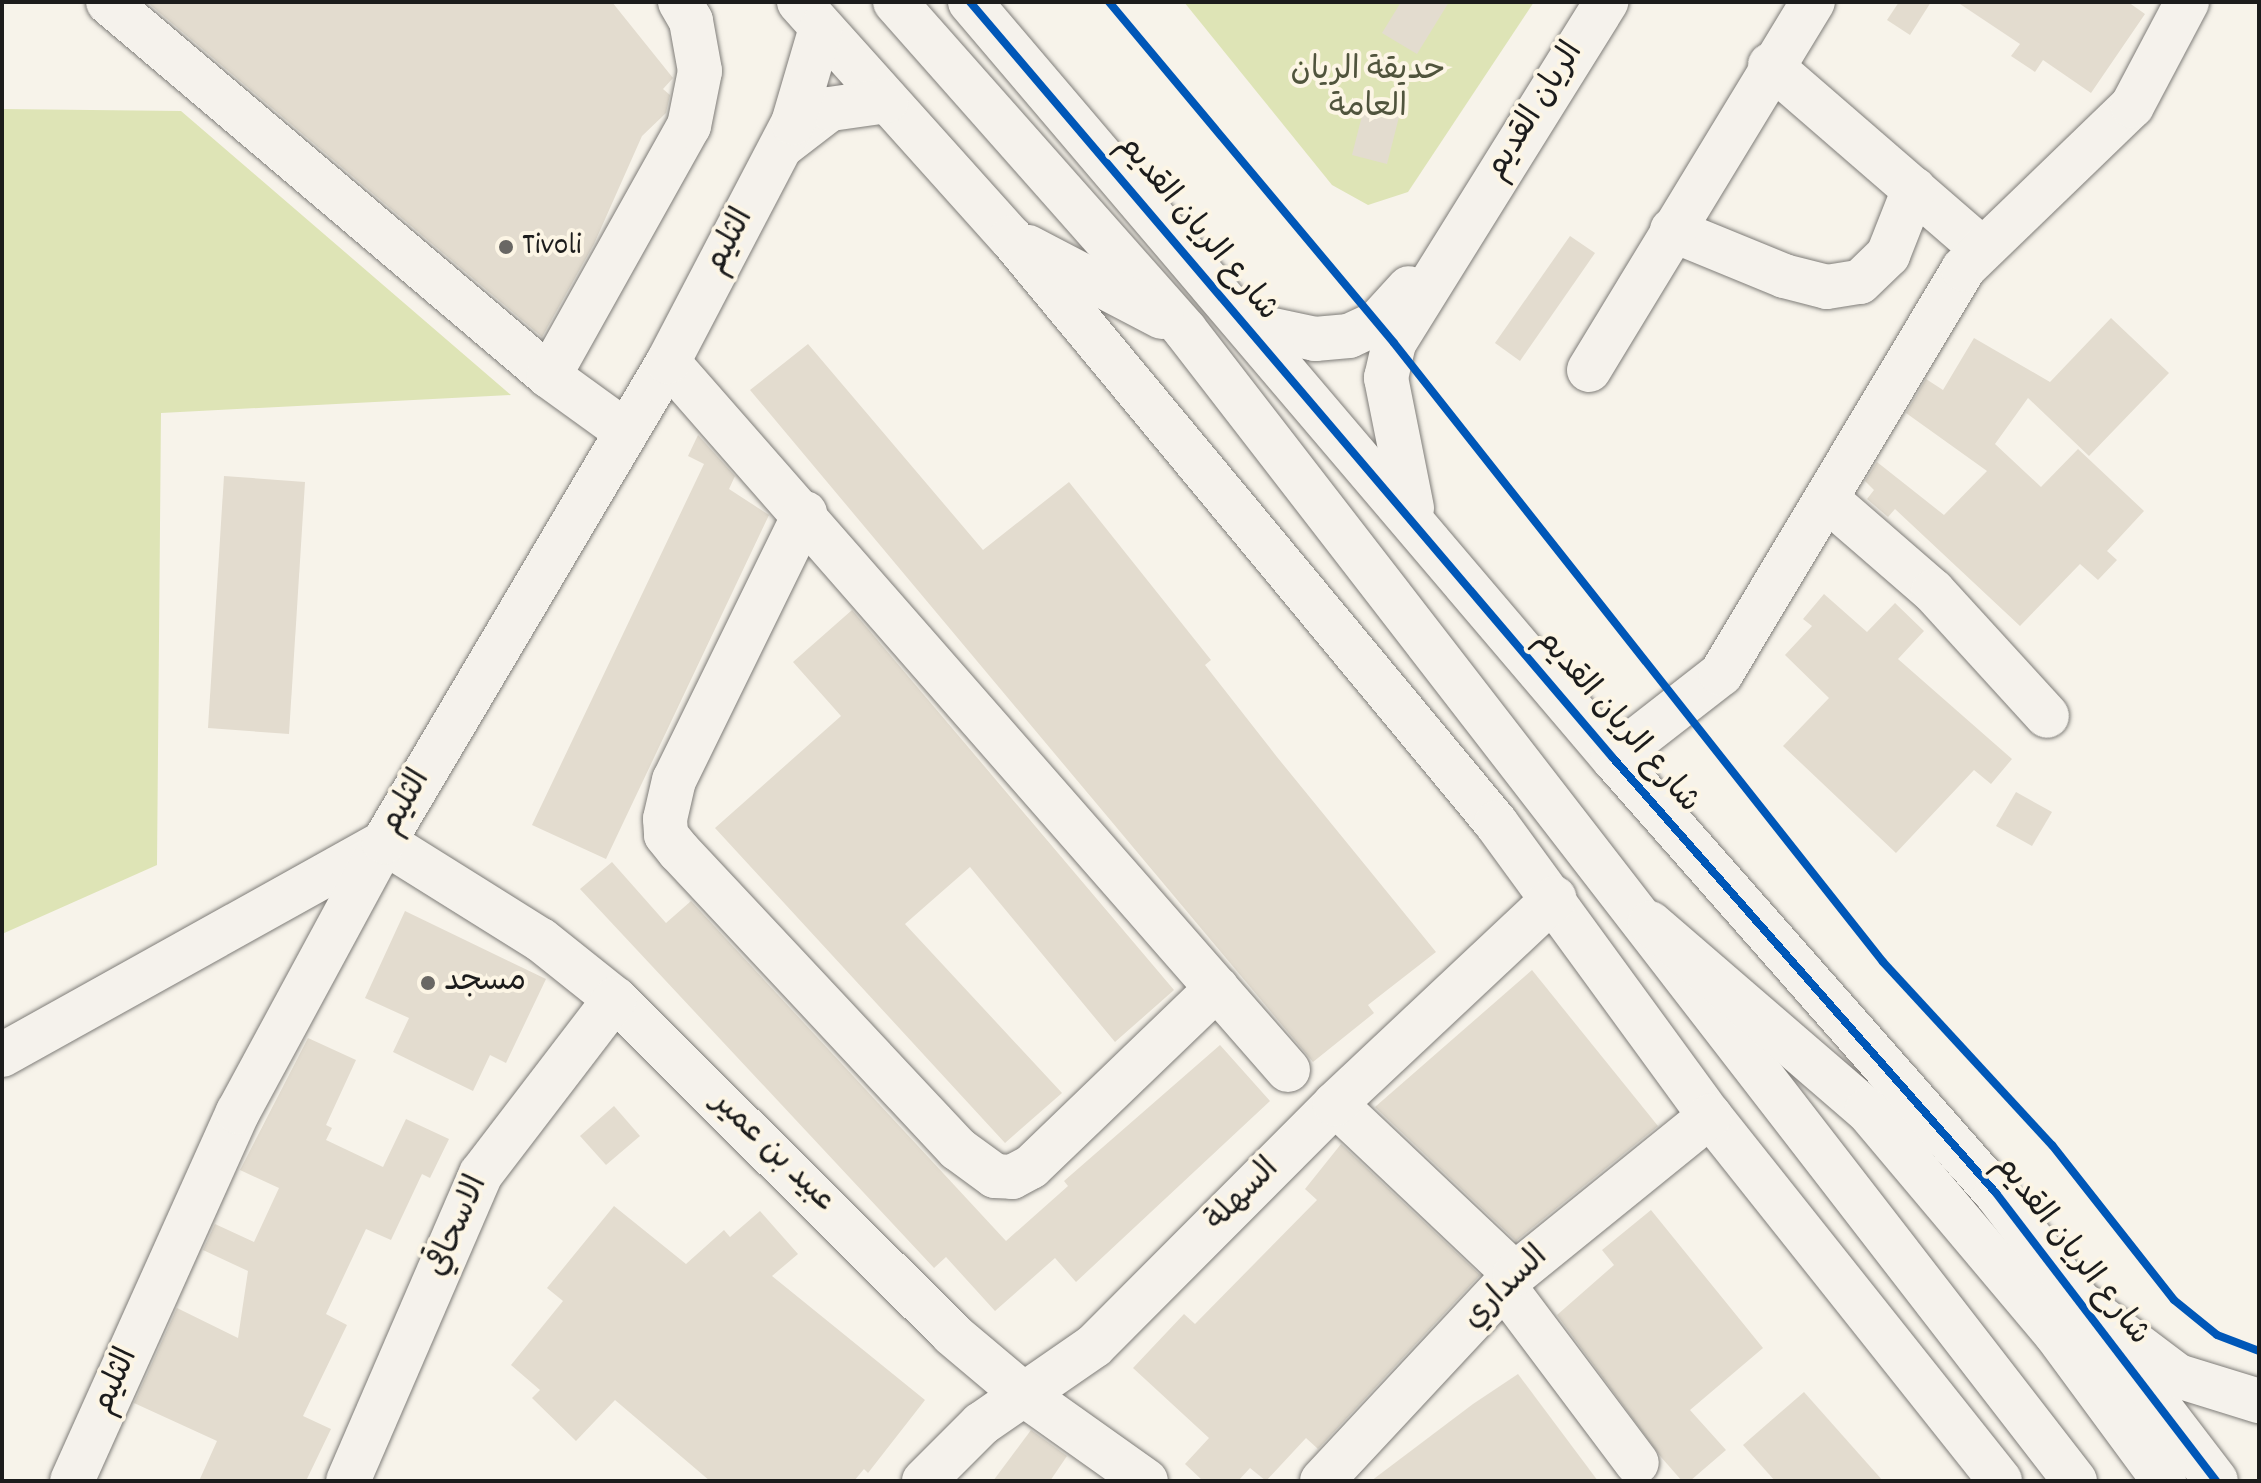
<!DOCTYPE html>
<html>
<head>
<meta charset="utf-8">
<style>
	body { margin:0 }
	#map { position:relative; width:2261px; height:1483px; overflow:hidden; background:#f7f3ea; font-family:Dekko,"Playpen Sans Arabic",sans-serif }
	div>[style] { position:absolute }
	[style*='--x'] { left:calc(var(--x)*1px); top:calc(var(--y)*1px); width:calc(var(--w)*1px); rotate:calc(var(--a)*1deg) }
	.green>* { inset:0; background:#dee4b6 }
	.building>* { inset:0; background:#e3dccf }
	.roads { filter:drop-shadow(0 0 2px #7f7d79) drop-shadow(0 0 2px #7f7d79) }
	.minor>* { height:44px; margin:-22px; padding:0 22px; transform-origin:22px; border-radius:22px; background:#f5f2ec }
	.major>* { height:44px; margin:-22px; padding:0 22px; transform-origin:22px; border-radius:22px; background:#f5f2ec }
	.cycleway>* { height:8px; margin:-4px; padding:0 4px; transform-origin:4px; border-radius:4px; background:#0057b8 }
	.dots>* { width:22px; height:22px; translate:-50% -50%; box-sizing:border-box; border:4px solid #fcf5e5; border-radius:50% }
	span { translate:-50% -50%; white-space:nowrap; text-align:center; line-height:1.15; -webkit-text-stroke:8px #fcf5e5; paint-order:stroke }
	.park-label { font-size:32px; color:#50543d }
	.street-label { font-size:32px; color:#1c1c1c }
	.poi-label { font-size:32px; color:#1c1c1c }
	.left { translate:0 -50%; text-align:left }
	.frame { position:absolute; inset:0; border:4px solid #1c1c1c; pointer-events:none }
</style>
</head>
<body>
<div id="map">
	<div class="green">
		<div style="clip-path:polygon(1184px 2px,1534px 2px,1408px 192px,1368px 205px,1332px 185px)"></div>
		<div style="clip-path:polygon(2px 109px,181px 111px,511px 395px,161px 413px,157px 865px,2px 934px)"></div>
	</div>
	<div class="building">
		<div style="clip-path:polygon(147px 2px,612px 2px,673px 78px,663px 89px,670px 95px,666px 113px,642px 136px,594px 244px,542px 337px)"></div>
		<div style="clip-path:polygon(1401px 2px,1449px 2px,1417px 54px,1382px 33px)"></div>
		<div style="clip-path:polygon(1899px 2px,1931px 2px,1910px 35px,1887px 20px)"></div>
		<div style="clip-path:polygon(1957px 2px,2128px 2px,2145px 14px,2091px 93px,2043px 60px,2035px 72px,2011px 56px,2020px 44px)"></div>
		<div style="clip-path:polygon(1365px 104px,1400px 113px,1387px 164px,1352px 155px)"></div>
		<div style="clip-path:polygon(1570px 236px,1595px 253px,1520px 361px,1495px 343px)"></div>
		<div style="clip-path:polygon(2111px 318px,2169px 373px,2089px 456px,2028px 398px,1995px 444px,2041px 487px,2078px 449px,2144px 511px,2107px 551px,2117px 560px,2098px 580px,2080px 564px,2020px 626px,1895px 509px,1888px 517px,1867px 499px,1874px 490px,1865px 481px,1877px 462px,1944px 515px,1987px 471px,1906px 413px,1926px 379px,1943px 390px,1974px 338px,2050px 382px)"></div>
		<div style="clip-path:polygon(808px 344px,983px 550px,1069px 482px,1211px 660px,1205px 665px,1277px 757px,1436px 952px,1368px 1005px,1374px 1013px,1313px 1062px,750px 390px)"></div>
		<div style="clip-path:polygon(698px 435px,735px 476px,729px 489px,769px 515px,606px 859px,532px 825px,704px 464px,688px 456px)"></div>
		<div style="clip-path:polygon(224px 476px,305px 482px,289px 734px,208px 728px)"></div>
		<div style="clip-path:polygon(1824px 594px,1867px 632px,1895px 603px,1924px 631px,1898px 659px,2012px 759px,1991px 784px,1974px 770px,1896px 853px,1783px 746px,1829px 698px,1785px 655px,1812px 626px,1803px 619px)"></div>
		<div style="clip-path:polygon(852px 610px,1174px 990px,1115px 1042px,970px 867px,905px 924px,1062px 1093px,1005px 1143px,715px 828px,841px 716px,793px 662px)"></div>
		<div style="clip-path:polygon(2016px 792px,2052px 812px,2032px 846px,1996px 826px)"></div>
		<div style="clip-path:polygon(612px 862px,666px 923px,691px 901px,1006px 1241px,1068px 1186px,1064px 1181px,1220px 1045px,1270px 1101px,1076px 1282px,1055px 1258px,995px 1311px,946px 1257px,934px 1268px,580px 889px)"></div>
		<div style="clip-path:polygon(405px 911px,546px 979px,506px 1063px,490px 1055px,473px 1091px,393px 1052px,409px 1018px,365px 998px)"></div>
		<div style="clip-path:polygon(1532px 970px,1658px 1126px,1516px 1241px,1375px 1107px)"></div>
		<div style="clip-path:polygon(308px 1038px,356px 1060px,326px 1125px,332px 1128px,326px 1140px,383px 1167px,406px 1119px,449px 1139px,430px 1178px,422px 1174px,391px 1240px,366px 1229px,326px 1314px,347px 1325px,303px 1416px,331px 1429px,306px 1481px,199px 1481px,217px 1441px,134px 1403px,177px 1308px,238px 1338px,248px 1271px,203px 1250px,215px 1224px,254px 1242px,279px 1188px,240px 1170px)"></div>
		<div style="clip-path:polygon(614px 1106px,640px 1136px,606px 1165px,580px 1136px)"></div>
		<div style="clip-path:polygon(1341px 1144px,1480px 1275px,1318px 1449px,1306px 1438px,1266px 1481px,1250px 1468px,1238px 1481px,1203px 1481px,1185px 1464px,1209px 1438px,1133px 1368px,1184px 1314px,1195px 1324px,1317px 1200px,1305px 1189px)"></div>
		<div style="clip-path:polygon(614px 1206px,686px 1264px,724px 1230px,730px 1237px,760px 1211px,798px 1254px,772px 1276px,925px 1400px,868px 1473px,864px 1469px,854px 1481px,710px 1481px,615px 1400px,576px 1441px,532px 1398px,540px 1390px,511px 1365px,563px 1301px,547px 1288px)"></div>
		<div style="clip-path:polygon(1651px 1210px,1763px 1348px,1690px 1410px,1726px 1450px,1690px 1481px,1682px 1481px,1661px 1457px,1557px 1315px,1614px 1265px,1602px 1250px)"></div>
		<div style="clip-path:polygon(1518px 1374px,1598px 1481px,1371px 1481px,1473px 1404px)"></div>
		<div style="clip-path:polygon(1804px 1392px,1883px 1481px,1775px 1481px,1743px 1445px)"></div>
		<div style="clip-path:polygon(1031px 1430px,1067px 1456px,1050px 1481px,993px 1481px)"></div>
	</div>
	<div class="roads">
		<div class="minor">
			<div style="--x:108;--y:2;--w:578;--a:40.3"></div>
			<div style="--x:549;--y:376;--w:94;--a:35.9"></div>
			<div style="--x:799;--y:2;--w:317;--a:48.1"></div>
			<div style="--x:1011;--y:238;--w:760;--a:50.34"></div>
			<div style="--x:1496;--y:823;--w:363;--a:53.9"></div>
			<div style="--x:1710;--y:1116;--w:466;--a:51.5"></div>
			<div style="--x:895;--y:2;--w:438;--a:48.5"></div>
			<div style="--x:1185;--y:330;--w:1455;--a:52.29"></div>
			<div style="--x:970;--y:2;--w:992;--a:49.62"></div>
			<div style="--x:1613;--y:758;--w:580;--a:48.64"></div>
			<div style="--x:1996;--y:1193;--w:362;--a:52.6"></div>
			<div style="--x:1770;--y:65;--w:279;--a:40.9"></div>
			<div style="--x:783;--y:145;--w:59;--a:-37.5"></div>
			<div style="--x:830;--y:109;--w:57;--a:-8.1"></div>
			<div style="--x:1672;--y:230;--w:121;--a:22.3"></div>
			<div style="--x:1784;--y:276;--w:44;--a:14.3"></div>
			<div style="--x:1827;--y:287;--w:33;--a:-9"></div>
			<div style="--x:1860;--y:282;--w:39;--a:-44"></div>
			<div style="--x:1888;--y:255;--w:71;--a:-68.5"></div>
			<div style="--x:1028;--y:247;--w:151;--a:27.6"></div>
			<div style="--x:1245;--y:324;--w:72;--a:12.1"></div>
			<div style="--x:1315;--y:339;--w:34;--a:-5"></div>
			<div style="--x:1349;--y:336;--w:31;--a:-25"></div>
			<div style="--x:1377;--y:323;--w:47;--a:-47.6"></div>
			<div style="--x:668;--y:362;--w:941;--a:48.79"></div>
			<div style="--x:1589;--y:370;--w:431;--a:-58.7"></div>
			<div style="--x:549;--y:376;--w:287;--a:-60.8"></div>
			<div style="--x:689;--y:126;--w:56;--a:-78.7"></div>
			<div style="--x:700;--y:71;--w:51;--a:-100.2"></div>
			<div style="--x:691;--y:21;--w:22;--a:-120"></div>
			<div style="--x:1829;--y:501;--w:138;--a:40.9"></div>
			<div style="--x:1933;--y:591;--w:169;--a:47.6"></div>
			<div style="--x:1412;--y:508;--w:133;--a:-101.3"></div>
			<div style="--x:1386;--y:378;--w:36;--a:-77"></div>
			<div style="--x:1394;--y:343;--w:402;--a:-58.1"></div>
			<div style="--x:805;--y:513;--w:297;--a:116.1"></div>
			<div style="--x:674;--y:780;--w:40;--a:103"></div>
			<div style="--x:665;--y:819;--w:16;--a:86"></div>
			<div style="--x:666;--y:835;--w:21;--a:51"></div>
			<div style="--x:679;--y:851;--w:408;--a:46.9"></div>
			<div style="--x:958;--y:1149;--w:46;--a:36.1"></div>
			<div style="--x:995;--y:1176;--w:17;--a:3"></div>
			<div style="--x:1012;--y:1177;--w:21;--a:-28"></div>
			<div style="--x:1031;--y:1167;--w:258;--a:-43.9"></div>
			<div style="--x:1613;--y:758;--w:137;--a:-37.9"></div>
			<div style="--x:1721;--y:674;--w:472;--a:-59.1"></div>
			<div style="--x:1963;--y:269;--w:235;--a:-44"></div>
			<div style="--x:2132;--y:106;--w:118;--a:-62.1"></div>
			<div style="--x:2;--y:1055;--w:437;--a:-29.1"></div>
			<div style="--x:384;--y:842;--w:185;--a:32"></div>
			<div style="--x:541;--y:940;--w:95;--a:38.6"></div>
			<div style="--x:615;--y:999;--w:475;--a:44.8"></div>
			<div style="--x:952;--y:1334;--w:92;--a:40.1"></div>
			<div style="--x:1022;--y:1393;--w:152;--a:35.4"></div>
			<div style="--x:1335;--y:1104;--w:248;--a:43.4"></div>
			<div style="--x:1504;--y:1286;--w:221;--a:53.1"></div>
			<div style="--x:72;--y:1481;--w:405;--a:-65.8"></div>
			<div style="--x:238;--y:1112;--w:307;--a:-61.6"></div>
			<div style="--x:384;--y:842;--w:558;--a:-59.39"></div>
			<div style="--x:668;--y:362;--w:270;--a:-62.4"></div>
			<div style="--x:793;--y:123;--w:99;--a:-73.6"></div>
			<div style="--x:348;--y:1481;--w:335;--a:-66.6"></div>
			<div style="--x:481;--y:1174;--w:220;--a:-52.6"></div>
			<div style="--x:924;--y:1481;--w:81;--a:-45"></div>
			<div style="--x:981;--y:1424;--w:137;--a:-34.6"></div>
			<div style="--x:1094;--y:1346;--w:342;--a:-45.1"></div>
			<div style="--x:1335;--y:1104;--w:301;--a:-43.2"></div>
			<div style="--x:1322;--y:1481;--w:283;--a:-47"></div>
			<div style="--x:1515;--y:1274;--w:251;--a:-39"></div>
		</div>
		<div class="major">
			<div style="--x:1650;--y:923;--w:286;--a:40.8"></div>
			<div style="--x:1867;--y:1110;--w:292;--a:49.9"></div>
			<div style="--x:2055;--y:1333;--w:184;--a:53.6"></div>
			<div style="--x:2085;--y:1306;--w:116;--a:37"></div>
			<div style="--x:2178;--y:1376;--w:85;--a:17.2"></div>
		</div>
	</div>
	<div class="cycleway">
		<div style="--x:970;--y:2;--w:992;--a:49.62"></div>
		<div style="--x:1613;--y:758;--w:580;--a:48.64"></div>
		<div style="--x:1996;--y:1193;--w:362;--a:52.6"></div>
		<div style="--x:1109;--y:2;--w:444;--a:50.1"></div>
		<div style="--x:1394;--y:343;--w:789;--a:51.69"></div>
		<div style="--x:1883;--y:962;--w:249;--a:47.3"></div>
		<div style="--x:2052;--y:1145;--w:197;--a:51.8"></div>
		<div style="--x:2174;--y:1300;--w:55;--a:39.1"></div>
		<div style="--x:2217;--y:1335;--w:45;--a:20.9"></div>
	</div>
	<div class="dots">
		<div style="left:506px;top:247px;background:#696764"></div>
		<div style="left:428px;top:983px;background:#696764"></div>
	</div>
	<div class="park-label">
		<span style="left:1368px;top:91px">حديقة الريان<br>العامة</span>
	</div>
	<div class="street-label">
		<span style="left:1536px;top:112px;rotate:-58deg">الريان القديم</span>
		<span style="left:1196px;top:229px;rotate:50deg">شارع الريان القديم</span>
		<span style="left:731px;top:242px;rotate:-62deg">الثليم</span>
		<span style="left:1616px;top:722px;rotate:49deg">شارع الريان القديم</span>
		<span style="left:407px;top:803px;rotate:-60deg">الثليم</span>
		<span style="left:772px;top:1153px;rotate:44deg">عبيد بن عمير</span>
		<span style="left:1244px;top:1196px;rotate:-45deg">السهلة</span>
		<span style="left:459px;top:1227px;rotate:-66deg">الاسحاقي</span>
		<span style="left:2070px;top:1251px;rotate:52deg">شارع الريان القديم</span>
		<span style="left:1507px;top:1289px;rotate:-44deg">السداري</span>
		<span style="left:117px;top:1382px;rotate:-66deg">الثليم</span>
	</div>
	<div class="poi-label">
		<span class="left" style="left:522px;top:247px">Tivoli</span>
		<span class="left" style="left:444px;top:983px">مسجد</span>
	</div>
	<div class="frame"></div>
</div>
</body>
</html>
